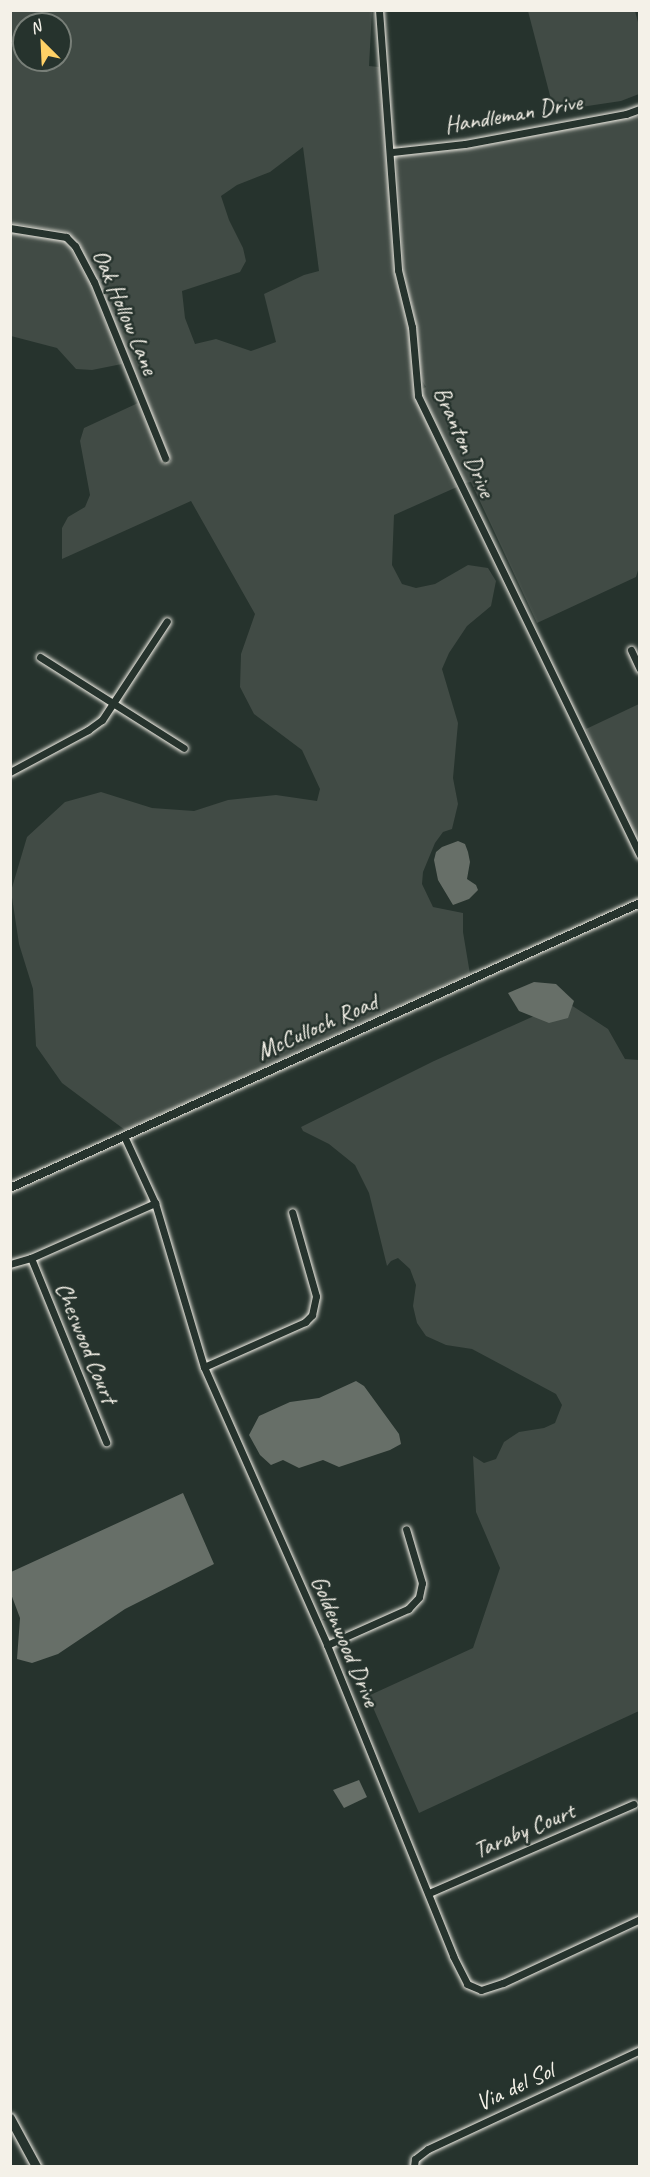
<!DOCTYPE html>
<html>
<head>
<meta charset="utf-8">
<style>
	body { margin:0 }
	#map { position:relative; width:650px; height:2177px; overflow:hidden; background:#26332d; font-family:Caveat,sans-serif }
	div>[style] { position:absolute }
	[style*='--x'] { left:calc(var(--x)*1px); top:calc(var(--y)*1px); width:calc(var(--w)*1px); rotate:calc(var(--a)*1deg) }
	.green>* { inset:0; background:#414b45 }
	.water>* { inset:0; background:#676f68 }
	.roads { filter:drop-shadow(0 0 2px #f4f1e8) drop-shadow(0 0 2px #f4f1e8) }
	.minor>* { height:7px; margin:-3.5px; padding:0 3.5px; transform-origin:3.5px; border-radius:3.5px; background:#26332d }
	.tertiary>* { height:8px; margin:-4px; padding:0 4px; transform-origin:4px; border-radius:4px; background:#26332d }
	.secondary>* { height:9px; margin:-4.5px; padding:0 4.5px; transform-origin:4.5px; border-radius:4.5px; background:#26332d }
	span { translate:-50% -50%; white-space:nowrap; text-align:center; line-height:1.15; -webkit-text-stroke:5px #26332d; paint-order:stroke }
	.street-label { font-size:24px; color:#f4f1e8 }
	.frame { position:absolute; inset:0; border:12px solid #f4f1e8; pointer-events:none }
	.north { position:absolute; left:12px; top:12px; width:60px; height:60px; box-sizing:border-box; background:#26332d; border:2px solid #787f78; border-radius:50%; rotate:336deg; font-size:16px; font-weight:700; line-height:24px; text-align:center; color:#f4f1e8 }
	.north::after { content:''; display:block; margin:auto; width:21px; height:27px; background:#ffd166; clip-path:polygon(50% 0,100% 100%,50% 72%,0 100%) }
</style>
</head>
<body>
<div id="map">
	<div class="green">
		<div style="clip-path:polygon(evenodd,11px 11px,372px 11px,369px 66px,379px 67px,394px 270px,408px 328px,414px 396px,457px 487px,394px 515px,392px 565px,402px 584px,416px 588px,435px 584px,468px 565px,488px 568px,496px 581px,491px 606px,467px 626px,449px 653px,442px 669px,458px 723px,453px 778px,458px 804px,452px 829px,443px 832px,435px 843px,423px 872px,422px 884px,433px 907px,463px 913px,463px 932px,470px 974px,125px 1130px,62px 1083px,36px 1046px,33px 989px,19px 944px,11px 891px,27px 837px,65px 802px,101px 792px,152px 808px,194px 811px,228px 800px,276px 795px,317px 801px,320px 789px,302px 750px,254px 714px,240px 687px,241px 654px,255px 614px,191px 501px,62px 559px,62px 528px,68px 517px,85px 507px,90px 495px,80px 441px,84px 428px,138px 403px,163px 464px,171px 461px,98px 281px,79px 244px,66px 232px,11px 223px,10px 50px,13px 48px,11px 45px,11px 11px,24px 24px,60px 24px,60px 60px,24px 60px,24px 24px,11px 11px,303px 147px,319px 271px,304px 275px,264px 294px,276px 342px,251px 351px,216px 339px,195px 344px,185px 318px,182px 291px,240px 272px,246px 261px,243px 248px,229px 220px,221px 196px,237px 185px,270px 172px,303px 147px)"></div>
		<div style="clip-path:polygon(528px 11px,635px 11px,639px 26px,639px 94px,621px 101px,554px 111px)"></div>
		<div style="clip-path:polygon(636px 116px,640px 118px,639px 567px,636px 577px,537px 623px,471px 482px,465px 483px,423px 395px,422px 389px,426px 387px,421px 379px,417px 327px,404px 274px,396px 156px,466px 149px)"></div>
		<div style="clip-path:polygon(11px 233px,64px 241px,71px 249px,90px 284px,122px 364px,92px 370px,76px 369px,57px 348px,11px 336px)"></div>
		<div style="clip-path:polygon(639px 704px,639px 845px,586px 729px)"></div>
		<div style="clip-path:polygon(571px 1005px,608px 1029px,625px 1059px,639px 1060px,639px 1711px,419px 1813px,368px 1696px,473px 1648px,500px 1568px,476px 1512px,473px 1456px,484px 1463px,496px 1459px,504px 1442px,519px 1432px,544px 1428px,555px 1423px,562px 1405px,556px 1394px,472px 1349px,446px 1345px,426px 1336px,417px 1323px,413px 1306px,416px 1285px,410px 1269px,398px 1258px,391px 1261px,387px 1266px,369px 1193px,355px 1165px,329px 1144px,303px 1131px,301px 1127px,434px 1061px,543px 1012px)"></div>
	</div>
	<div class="water">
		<div style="clip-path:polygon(458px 841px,465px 844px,468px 852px,470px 862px,467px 879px,476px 885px,478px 890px,469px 899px,453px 905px,438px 880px,434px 860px,436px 852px,442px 847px)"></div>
		<div style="clip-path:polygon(534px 982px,556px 984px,574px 1001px,568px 1018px,549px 1023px,519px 1011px,508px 993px)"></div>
		<div style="clip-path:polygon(356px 1381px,364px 1386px,399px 1434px,401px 1444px,390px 1450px,339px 1467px,323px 1460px,299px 1468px,283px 1460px,271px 1465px,260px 1455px,249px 1435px,259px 1416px,290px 1402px,319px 1398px)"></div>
		<div style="clip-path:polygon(183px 1493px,214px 1564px,125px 1609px,58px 1654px,32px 1663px,17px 1659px,20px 1618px,11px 1594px,11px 1572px)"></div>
		<div style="clip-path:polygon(359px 1780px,367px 1797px,344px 1808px,333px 1790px)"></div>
	</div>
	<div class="roads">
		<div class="minor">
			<div style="--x:379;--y:10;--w:261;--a:85.8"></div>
			<div style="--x:398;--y:270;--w:59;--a:76.2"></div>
			<div style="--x:412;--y:327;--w:69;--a:85"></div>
			<div style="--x:418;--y:396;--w:510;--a:64.19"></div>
			<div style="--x:392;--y:152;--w:73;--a:-6.3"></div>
			<div style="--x:465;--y:144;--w:164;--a:-10.6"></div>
			<div style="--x:626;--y:114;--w:15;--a:-20"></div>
			<div style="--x:10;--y:228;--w:57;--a:9.1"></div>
			<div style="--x:66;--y:237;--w:13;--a:45"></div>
			<div style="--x:75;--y:246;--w:41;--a:62.2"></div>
			<div style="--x:94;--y:282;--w:190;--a:68"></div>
			<div style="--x:631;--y:650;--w:21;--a:65"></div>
			<div style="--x:40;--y:657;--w:170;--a:32.3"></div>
			<div style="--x:10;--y:772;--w:89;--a:-28.3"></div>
			<div style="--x:88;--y:730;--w:17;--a:-36"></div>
			<div style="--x:102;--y:720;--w:118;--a:-56.7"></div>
			<div style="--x:124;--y:1136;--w:74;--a:65.2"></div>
			<div style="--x:155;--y:1203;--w:171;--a:73.4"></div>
			<div style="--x:204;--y:1367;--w:304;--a:66.1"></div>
			<div style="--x:327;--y:1645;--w:336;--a:67.9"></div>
			<div style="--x:453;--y:1956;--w:31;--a:63"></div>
			<div style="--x:467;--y:1984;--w:15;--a:23"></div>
			<div style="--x:481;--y:1990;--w:23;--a:-18"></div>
			<div style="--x:503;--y:1983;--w:151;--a:-25"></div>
			<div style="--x:31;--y:1258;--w:199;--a:67.8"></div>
			<div style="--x:10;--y:1264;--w:22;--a:-16"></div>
			<div style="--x:31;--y:1258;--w:136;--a:-23.9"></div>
			<div style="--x:204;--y:1367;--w:111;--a:-24"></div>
			<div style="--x:305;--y:1322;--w:10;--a:-45"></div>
			<div style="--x:312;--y:1315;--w:19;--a:-78"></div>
			<div style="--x:316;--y:1296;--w:87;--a:-105.9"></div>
			<div style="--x:327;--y:1645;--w:89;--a:-24"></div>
			<div style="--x:408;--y:1609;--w:16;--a:-47"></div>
			<div style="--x:419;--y:1597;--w:14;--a:-78"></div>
			<div style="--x:422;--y:1583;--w:56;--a:-106.5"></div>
			<div style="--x:429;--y:1893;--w:223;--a:-23.5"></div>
			<div style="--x:414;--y:2166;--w:7;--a:-82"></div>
			<div style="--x:415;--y:2159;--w:16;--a:-38"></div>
			<div style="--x:428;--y:2149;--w:234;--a:-25"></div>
		</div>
		<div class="tertiary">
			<div style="--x:10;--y:1188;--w:691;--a:-24.34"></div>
		</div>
		<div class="secondary">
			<div style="--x:10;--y:2118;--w:55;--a:61.6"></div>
		</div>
	</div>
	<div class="street-label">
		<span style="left:513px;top:114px;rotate:-10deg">Handleman Drive</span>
		<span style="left:125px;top:312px;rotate:67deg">Oak Hollow Lane</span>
		<span style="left:464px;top:442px;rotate:66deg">Branton Drive</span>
		<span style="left:317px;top:1027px;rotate:-24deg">McCulloch Road</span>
		<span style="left:86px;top:1343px;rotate:68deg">Cheswood Court</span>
		<span style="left:345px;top:1641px;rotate:67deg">Goldenwood Drive</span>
		<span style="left:524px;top:1831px;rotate:-23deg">Taraby Court</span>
		<span style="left:515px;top:2087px;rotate:-25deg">Via del Sol</span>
	</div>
	<div class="frame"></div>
	<div class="north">N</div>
</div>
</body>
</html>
